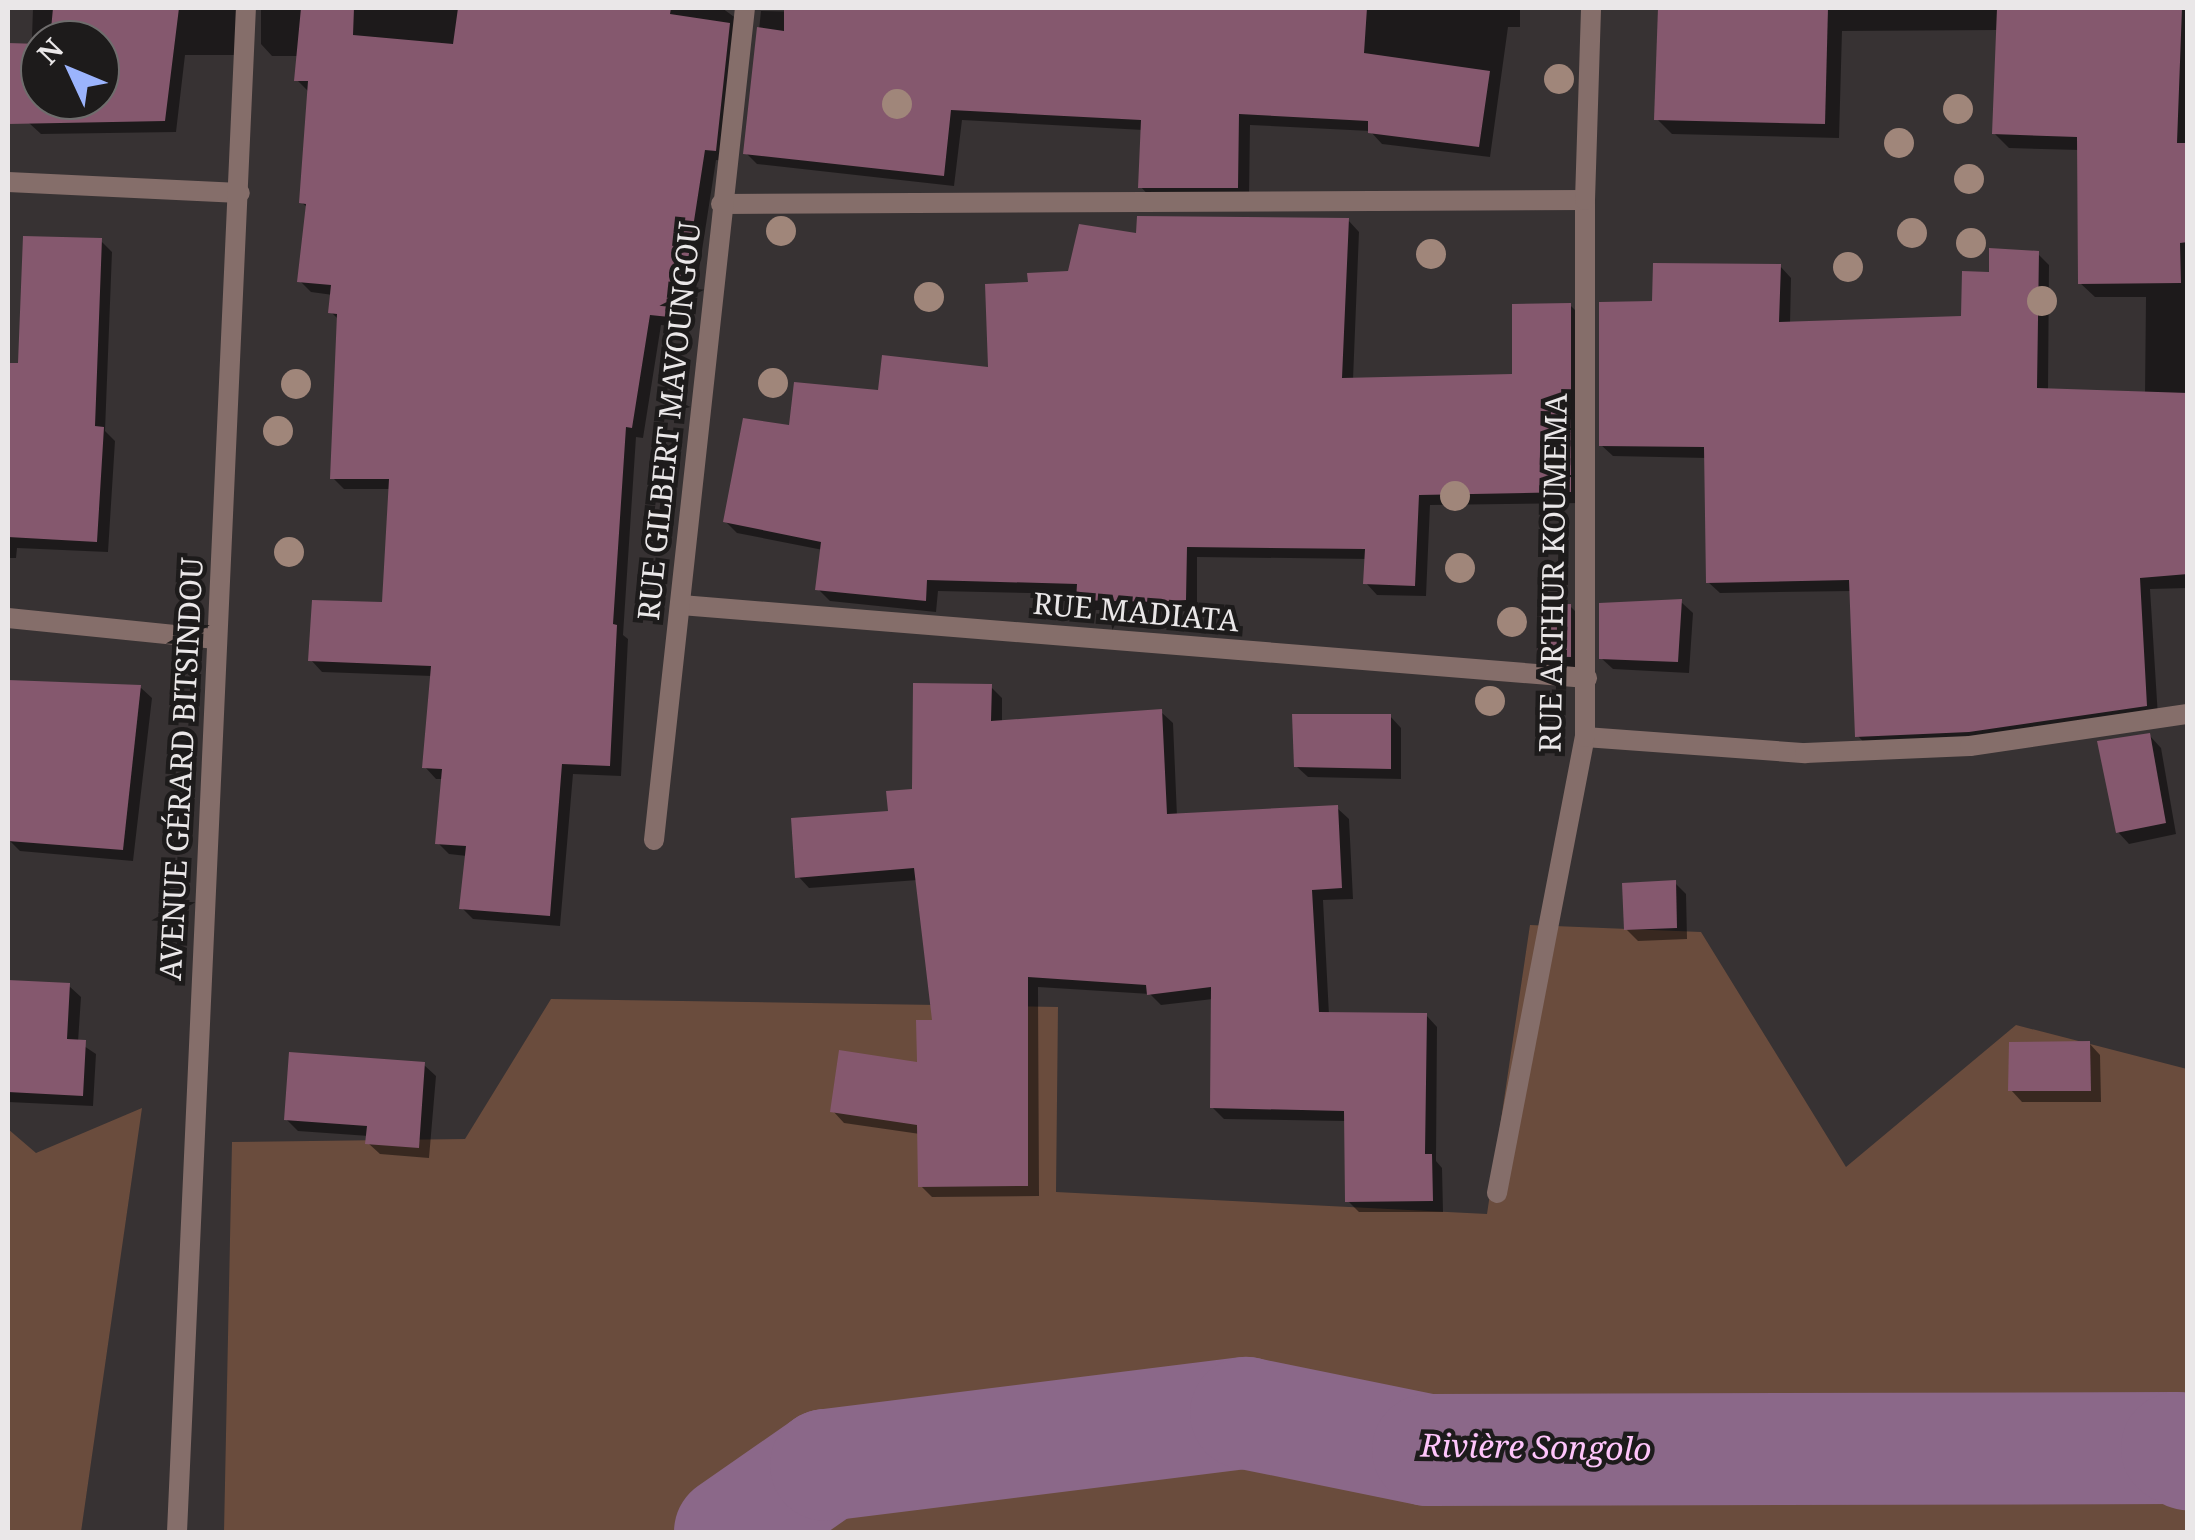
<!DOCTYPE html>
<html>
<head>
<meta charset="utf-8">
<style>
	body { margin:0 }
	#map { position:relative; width:2195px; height:1540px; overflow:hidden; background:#373233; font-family:"Noto Serif",serif }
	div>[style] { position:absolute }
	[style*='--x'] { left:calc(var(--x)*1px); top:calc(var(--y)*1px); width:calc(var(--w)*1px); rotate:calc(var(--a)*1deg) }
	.green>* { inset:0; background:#6a4c3d }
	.shadow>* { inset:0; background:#0007 }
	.river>* { height:112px; margin:-56px; padding:0 56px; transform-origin:56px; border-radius:56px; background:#8b6889 }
	.building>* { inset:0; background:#85586e }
	.street>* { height:20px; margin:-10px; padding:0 10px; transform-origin:10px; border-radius:10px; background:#856e6a }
	.trees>* { width:30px; height:30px; margin:-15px; border-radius:50%; background:#a0867a }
	span { translate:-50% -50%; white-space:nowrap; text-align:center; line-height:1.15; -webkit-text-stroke:9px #1d1b1b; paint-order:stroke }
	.street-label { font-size:30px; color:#eae7e8 }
	.water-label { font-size:32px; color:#ffc5fb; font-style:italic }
	.frame { position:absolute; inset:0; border:10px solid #eae7e8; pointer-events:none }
	.north { position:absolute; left:20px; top:20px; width:100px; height:100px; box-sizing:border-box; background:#1d1b1b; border:2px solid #6f6d6d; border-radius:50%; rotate:314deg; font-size:28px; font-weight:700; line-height:40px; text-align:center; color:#eae7e8 }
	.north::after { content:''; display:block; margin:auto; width:35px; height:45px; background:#9bb4fd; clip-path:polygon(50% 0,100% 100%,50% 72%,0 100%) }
</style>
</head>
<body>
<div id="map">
	<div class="green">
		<div style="clip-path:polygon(1530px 925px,1701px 932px,1846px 1167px,2016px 1025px,2187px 1069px,2187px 1532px,224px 1532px,232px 1142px,465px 1139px,551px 999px,1058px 1007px,1056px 1192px,1487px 1214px)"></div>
		<div style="clip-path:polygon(142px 1108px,81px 1532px,8px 1532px,8px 1129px,36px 1153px)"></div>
	</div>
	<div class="shadow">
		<div style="clip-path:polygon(evenodd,33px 8px,251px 8px,241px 55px,185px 55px,176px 132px,41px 134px,29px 123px,33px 8px,40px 40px,100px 40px,100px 100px,40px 100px,40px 40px)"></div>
		<div style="clip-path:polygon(261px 8px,722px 8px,741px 22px,726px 161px,716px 160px,690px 328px,661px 325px,643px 438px,636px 437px,623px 635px,628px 639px,621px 776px,573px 774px,560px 926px,473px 919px,462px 908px,467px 856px,449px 854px,438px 843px,443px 779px,436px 779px,425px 767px,432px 676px,322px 672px,311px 660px,385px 605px,390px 489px,344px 489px,333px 478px,339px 320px,331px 312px,333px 295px,311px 292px,300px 281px,308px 208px,301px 202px,308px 91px,297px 80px,299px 56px,272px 56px,261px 44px)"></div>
		<div style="clip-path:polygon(806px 8px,1520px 8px,1520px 27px,1508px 27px,1490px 157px,1382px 144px,1370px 131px,1250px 125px,1249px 198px,1152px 199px,1141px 187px,1143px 130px,962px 120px,954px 186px,757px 164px,746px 153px,761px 11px,806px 12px)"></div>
		<div style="clip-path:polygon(1660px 8px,2188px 8px,2188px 588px,2150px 589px,2158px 717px,1869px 748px,1858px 736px,1852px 591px,1720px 593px,1708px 582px,1706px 458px,1613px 456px,1601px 445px,1654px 304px,1780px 266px,1791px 278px,1790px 324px,1963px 319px,1991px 275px,2037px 253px,2049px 265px,2048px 391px,2145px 394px,2146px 297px,2095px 297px,2080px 283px,2079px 150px,2009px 148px,1994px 133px,1999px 30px,1842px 31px,1839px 138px,1672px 134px,1657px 119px)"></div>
		<div style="clip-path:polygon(1348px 220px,1359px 232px,1353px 380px,1514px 376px,1570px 305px,1582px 317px,1582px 503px,1430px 505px,1426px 596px,1377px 595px,1366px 583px,1367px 559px,1197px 557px,1197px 610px,1090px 610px,1079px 594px,938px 591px,936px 612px,830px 601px,818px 589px,823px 550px,737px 533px,725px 521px,791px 428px,991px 370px,1030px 284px,1070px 273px,1138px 236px)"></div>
		<div style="clip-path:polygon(101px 241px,112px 252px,105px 431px,115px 441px,108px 552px,17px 548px,16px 558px,8px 558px,8px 365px,20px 366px)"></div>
		<div style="clip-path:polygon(1681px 602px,1693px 613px,1689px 673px,1613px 669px,1601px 658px)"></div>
		<div style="clip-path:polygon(1570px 606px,1582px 618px,1582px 668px,1551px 666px,1539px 655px)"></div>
		<div style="clip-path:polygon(140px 687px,152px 698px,133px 861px,20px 851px,9px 840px,15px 796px,8px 795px,8px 693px)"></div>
		<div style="clip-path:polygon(991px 687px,1002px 698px,1002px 723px,1161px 712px,1173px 723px,1177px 816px,1337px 808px,1349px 819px,1353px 899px,1323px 900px,1329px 1015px,1426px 1015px,1437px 1027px,1436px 1161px,1442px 1168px,1443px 1212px,1359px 1212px,1348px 1201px,1346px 1121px,1224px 1119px,1212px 1107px,1213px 999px,1161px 1005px,1150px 994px,1038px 987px,1039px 1196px,932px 1197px,921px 1186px,920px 1134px,844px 1123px,833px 1111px,919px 1065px,935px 1022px,918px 880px,809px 888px,798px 876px,891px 814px,915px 791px)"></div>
		<div style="clip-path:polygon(1390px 716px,1401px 728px,1401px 779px,1308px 777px,1296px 766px)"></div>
		<div style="clip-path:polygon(2150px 736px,2161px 748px,2176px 834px,2129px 844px,2118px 832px)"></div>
		<div style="clip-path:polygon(1675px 883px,1686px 894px,1687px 939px,1638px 941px,1626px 929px)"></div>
		<div style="clip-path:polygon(8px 983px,69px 986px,81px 997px,78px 1042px,96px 1054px,93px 1106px,8px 1102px)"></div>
		<div style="clip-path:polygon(2089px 1043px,2100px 1055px,2101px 1102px,2022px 1102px,2011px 1090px)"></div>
		<div style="clip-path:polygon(424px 1065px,436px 1076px,429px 1158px,380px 1154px,368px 1143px,369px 1136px,298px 1131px,286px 1119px)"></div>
	</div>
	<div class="river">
		<div style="--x:730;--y:1532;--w:117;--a:-34.9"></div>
		<div style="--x:826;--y:1465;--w:423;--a:-7.1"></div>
		<div style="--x:1246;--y:1413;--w:186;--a:11.5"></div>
		<div style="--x:1428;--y:1450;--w:749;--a:-0.15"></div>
		<div style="--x:2177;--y:1448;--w:13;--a:29"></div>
	</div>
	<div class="building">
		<div style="clip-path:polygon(53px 8px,179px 8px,165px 121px,8px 124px,8px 43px,40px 44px,40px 100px,100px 100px,100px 40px,50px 40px)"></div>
		<div style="clip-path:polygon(301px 8px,354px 8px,353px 35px,453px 44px,458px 8px,671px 8px,670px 14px,730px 23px,716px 151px,705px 150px,679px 318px,650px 315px,632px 428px,626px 427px,613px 624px,617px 625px,610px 766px,562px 764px,550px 916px,459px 909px,466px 846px,435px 844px,442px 769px,422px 768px,431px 666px,308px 661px,312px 600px,382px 602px,389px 479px,330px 479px,337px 314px,328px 313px,331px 285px,297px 282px,306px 204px,299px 203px,308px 81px,294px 81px)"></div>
		<div style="clip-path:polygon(1367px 8px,1364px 53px,1490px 71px,1479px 147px,1368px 133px,1368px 121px,1239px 114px,1238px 188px,1138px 188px,1141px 120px,951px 110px,944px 176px,743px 154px,757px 27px,784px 31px,784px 9px)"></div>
		<div style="clip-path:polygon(1658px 8px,1828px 8px,1825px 124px,1654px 120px)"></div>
		<div style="clip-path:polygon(1997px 8px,2182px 8px,2177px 143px,2188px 143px,2188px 242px,2180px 243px,2181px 283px,2078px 284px,2077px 137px,1992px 134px)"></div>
		<div style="clip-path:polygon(1137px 216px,1349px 218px,1342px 378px,1512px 374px,1512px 304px,1571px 303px,1571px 492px,1419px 495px,1415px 586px,1363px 584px,1365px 549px,1187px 547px,1186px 600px,1157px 602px,1076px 600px,1077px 584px,927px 580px,926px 601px,815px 590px,821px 542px,723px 522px,743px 418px,789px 425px,794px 382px,878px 390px,882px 355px,988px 367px,985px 284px,1028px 282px,1027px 273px,1068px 271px,1079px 224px,1136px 233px)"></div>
		<div style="clip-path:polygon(23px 236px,102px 238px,95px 426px,104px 427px,97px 542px,8px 537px,8px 363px,18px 363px)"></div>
		<div style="clip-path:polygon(1989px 248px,2039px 251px,2037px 388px,2188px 393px,2188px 574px,2140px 578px,2147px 706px,1969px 732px,1855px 737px,1849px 580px,1706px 583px,1704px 447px,1599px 446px,1599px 302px,1652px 301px,1653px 263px,1781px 264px,1779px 322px,1961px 316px,1962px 271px,1989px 272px)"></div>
		<div style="clip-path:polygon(1682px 599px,1678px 662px,1599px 659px,1599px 603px)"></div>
		<div style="clip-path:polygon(1571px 604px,1571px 657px,1537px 656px,1540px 605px)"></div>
		<div style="clip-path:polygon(8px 680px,141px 685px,123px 850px,8px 841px)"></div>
		<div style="clip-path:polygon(913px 683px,992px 684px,991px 721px,1162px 709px,1167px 814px,1338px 805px,1342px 888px,1312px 890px,1319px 1012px,1427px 1013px,1425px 1154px,1432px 1154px,1433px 1201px,1345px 1202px,1344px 1111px,1210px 1108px,1211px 987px,1147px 995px,1146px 985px,1028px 977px,1028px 1186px,918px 1187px,917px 1125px,830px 1112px,839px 1050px,917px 1062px,916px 1020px,932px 1020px,914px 868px,795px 878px,791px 818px,888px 811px,886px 791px,912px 789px)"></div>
		<div style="clip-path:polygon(1292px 714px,1391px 714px,1391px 769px,1294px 767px)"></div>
		<div style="clip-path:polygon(2150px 733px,2166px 823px,2116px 833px,2097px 741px)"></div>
		<div style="clip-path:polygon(1676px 880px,1677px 928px,1624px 930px,1622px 883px)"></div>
		<div style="clip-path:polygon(8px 980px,70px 983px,67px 1039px,86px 1040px,83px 1096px,8px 1092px)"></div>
		<div style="clip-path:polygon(2090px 1041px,2091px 1091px,2008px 1091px,2009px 1042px)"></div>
		<div style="clip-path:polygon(289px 1052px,425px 1062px,419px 1148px,365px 1144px,367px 1126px,284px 1120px)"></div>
	</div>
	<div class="street">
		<div style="--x:8;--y:182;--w:232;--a:2.7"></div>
		<div style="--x:721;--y:204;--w:864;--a:-0.27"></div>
		<div style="--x:681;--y:605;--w:909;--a:4.61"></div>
		<div style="--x:8;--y:618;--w:209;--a:5.8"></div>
		<div style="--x:1585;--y:737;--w:221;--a:4.2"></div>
		<div style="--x:1805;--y:753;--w:165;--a:-2.4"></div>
		<div style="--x:1970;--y:746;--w:220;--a:-8.4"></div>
		<div style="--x:654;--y:840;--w:837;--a:-83.76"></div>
		<div style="--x:1497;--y:1193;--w:464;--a:-79.1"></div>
		<div style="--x:1585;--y:737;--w:537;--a:-90"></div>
		<div style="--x:1585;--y:200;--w:192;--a:-88.2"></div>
		<div style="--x:177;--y:1532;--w:1526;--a:-87.41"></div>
	</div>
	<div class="trees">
		<div style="left:1559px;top:79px"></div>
		<div style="left:897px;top:104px"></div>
		<div style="left:1958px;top:109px"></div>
		<div style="left:1899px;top:143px"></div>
		<div style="left:1969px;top:179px"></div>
		<div style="left:781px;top:231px"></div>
		<div style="left:1912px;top:233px"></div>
		<div style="left:1971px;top:243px"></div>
		<div style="left:1431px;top:254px"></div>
		<div style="left:1848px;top:267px"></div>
		<div style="left:929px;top:297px"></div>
		<div style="left:2042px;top:301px"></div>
		<div style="left:773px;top:383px"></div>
		<div style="left:296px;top:384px"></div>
		<div style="left:278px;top:431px"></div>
		<div style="left:1455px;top:496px"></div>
		<div style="left:289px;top:552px"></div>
		<div style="left:1460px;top:568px"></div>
		<div style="left:1512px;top:622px"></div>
		<div style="left:1490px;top:701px"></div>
	</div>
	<div class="street-label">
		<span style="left:669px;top:421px;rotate:-84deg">RUE GILBERT MAVOUNGOU</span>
		<span style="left:1553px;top:573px;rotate:-89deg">RUE ARTHUR KOUMEMA</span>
		<span style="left:1136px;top:612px;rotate:5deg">RUE MADIATA</span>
		<span style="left:181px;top:769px;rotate:-87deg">AVENUE GÉRARD BITSINDOU</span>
	</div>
	<div class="water-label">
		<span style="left:1536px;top:1447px;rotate:1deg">Rivière Songolo</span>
	</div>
	<div class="frame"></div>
	<div class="north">N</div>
</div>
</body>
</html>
